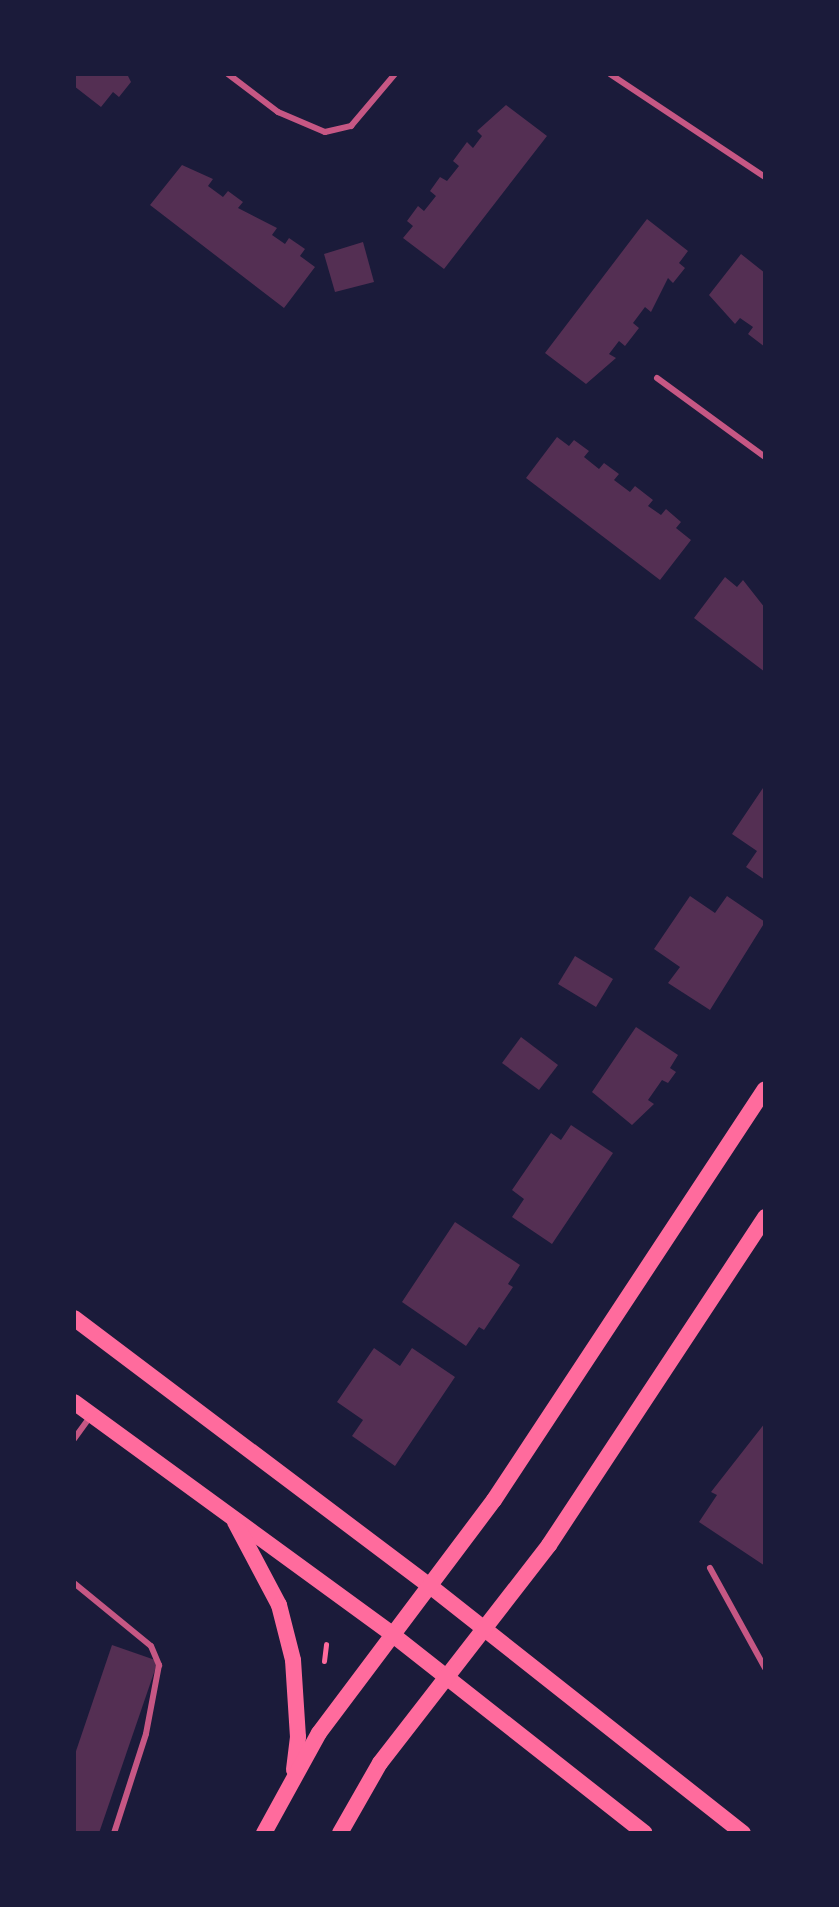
<!DOCTYPE html>
<html>
<head>
<meta charset="utf-8">
<style>
	body { margin:0 }
	#map { position:relative; width:839px; height:1907px; overflow:hidden; background:#1b1b3a; font-family:"Nunito Sans",sans-serif }
	div>[style] { position:absolute }
	[style*='--x'] { left:calc(var(--x)*1px); top:calc(var(--y)*1px); width:calc(var(--w)*1px); rotate:calc(var(--a)*1deg) }
	.building>* { inset:0; background:#542f53 }
	.path>* { height:5px; margin:-2.5px; padding:0 2.5px; transform-origin:2.5px; border-radius:2.5px; background:#ff6b9d }
	.service>* { height:6px; margin:-3px; padding:0 3px; transform-origin:3px; border-radius:3px; background:#c65784 }
	.secondary>* { height:16px; margin:-8px; padding:0 8px; transform-origin:8px; border-radius:8px; background:#ff6b9d }
	span { translate:-50% -50%; white-space:nowrap; text-align:center; line-height:1.15; -webkit-text-stroke:6px #1b1b3a; paint-order:stroke }
	.frame { position:absolute; inset:0; border:76px solid #1b1b3a; pointer-events:none }
</style>
</head>
<body>
<div id="map">
	<div class="building">
		<div style="clip-path:polygon(74px 74px,127px 74px,131px 82px,119px 97px,113px 92px,101px 107px,74px 86px)"></div>
		<div style="clip-path:polygon(506px 105px,547px 136px,444px 269px,403px 238px,413px 226px,407px 221px,418px 206px,424px 211px,436px 196px,430px 191px,440px 177px,447px 181px,459px 166px,453px 161px,467px 142px,473px 148px,482px 136px,477px 131px)"></div>
		<div style="clip-path:polygon(182px 165px,213px 179px,208px 186px,223px 197px,228px 191px,243px 202px,238px 208px,277px 228px,272px 235px,285px 244px,289px 238px,305px 249px,300px 256px,315px 267px,284px 308px,150px 205px)"></div>
		<div style="clip-path:polygon(647px 219px,688px 251px,679px 263px,685px 268px,673px 283px,668px 278px,651px 312px,645px 307px,633px 323px,639px 328px,625px 346px,619px 341px,609px 354px,616px 358px,586px 384px,545px 353px)"></div>
		<div style="clip-path:polygon(363px 242px,374px 282px,335px 292px,324px 254px)"></div>
		<div style="clip-path:polygon(741px 254px,765px 273px,765px 347px,748px 334px,753px 327px,740px 318px,735px 324px,709px 295px)"></div>
		<div style="clip-path:polygon(557px 437px,569px 446px,574px 440px,589px 451px,584px 457px,599px 469px,604px 463px,619px 474px,614px 480px,630px 492px,635px 486px,653px 500px,648px 506px,661px 515px,666px 509px,681px 522px,676px 528px,691px 540px,660px 580px,526px 478px)"></div>
		<div style="clip-path:polygon(725px 577px,737px 587px,743px 580px,765px 608px,765px 672px,694px 618px)"></div>
		<div style="clip-path:polygon(765px 785px,765px 880px,746px 867px,757px 851px,732px 834px)"></div>
		<div style="clip-path:polygon(690px 896px,715px 913px,727px 896px,765px 922px,710px 1010px,668px 983px,680px 967px,654px 949px)"></div>
		<div style="clip-path:polygon(575px 956px,613px 979px,596px 1007px,558px 984px)"></div>
		<div style="clip-path:polygon(636px 1027px,678px 1055px,670px 1068px,676px 1072px,668px 1083px,662px 1080px,648px 1100px,654px 1104px,632px 1125px,592px 1092px)"></div>
		<div style="clip-path:polygon(521px 1037px,558px 1065px,539px 1090px,502px 1063px)"></div>
		<div style="clip-path:polygon(571px 1125px,613px 1153px,552px 1244px,512px 1217px,524px 1199px,512px 1190px,551px 1133px,561px 1140px)"></div>
		<div style="clip-path:polygon(455px 1222px,520px 1265px,508px 1284px,513px 1287px,484px 1330px,479px 1327px,466px 1346px,402px 1302px)"></div>
		<div style="clip-path:polygon(374px 1348px,400px 1366px,412px 1348px,455px 1377px,395px 1466px,352px 1436px,363px 1420px,337px 1402px)"></div>
		<div style="clip-path:polygon(765px 1423px,765px 1566px,699px 1522px,717px 1495px,711px 1492px)"></div>
		<div style="clip-path:polygon(112px 1645px,158px 1661px,99px 1833px,74px 1833px,74px 1757px)"></div>
	</div>
	<div class="path">
		<div style="--x:324;--y:1661;--w:17;--a:-83"></div>
	</div>
	<div class="service">
		<div style="--x:228;--y:74;--w:63;--a:37.2"></div>
		<div style="--x:278;--y:112;--w:51;--a:23.1"></div>
		<div style="--x:325;--y:132;--w:27;--a:-13"></div>
		<div style="--x:351;--y:126;--w:68;--a:-49.8"></div>
		<div style="--x:610;--y:74;--w:186;--a:33.6"></div>
		<div style="--x:657;--y:378;--w:134;--a:36.2"></div>
		<div style="--x:74;--y:1439;--w:29;--a:-54"></div>
		<div style="--x:710;--y:1568;--w:114;--a:61.2"></div>
		<div style="--x:74;--y:1583;--w:99;--a:39.3"></div>
		<div style="--x:151;--y:1646;--w:21;--a:67"></div>
		<div style="--x:159;--y:1665;--w:70;--a:100.7"></div>
		<div style="--x:146;--y:1734;--w:104;--a:107.9"></div>
	</div>
	<div class="secondary">
		<div style="--x:74;--y:1318;--w:446;--a:37"></div>
		<div style="--x:430;--y:1586;--w:399;--a:38.3"></div>
		<div style="--x:74;--y:1402;--w:395;--a:36.1"></div>
		<div style="--x:393;--y:1635;--w:320;--a:38.2"></div>
		<div style="--x:235;--y:1522;--w:94;--a:62.1"></div>
		<div style="--x:279;--y:1605;--w:57;--a:75.7"></div>
		<div style="--x:293;--y:1660;--w:77;--a:86.3"></div>
		<div style="--x:298;--y:1737;--w:33;--a:97"></div>
		<div style="--x:264;--y:1833;--w:114;--a:-61.2"></div>
		<div style="--x:319;--y:1733;--w:291;--a:-53.1"></div>
		<div style="--x:494;--y:1500;--w:492;--a:-56.6"></div>
		<div style="--x:340;--y:1833;--w:81;--a:-60.3"></div>
		<div style="--x:380;--y:1763;--w:276;--a:-52.2"></div>
		<div style="--x:549;--y:1545;--w:393;--a:-56.6"></div>
	</div>
	<div class="frame"></div>
</div>
</body>
</html>
